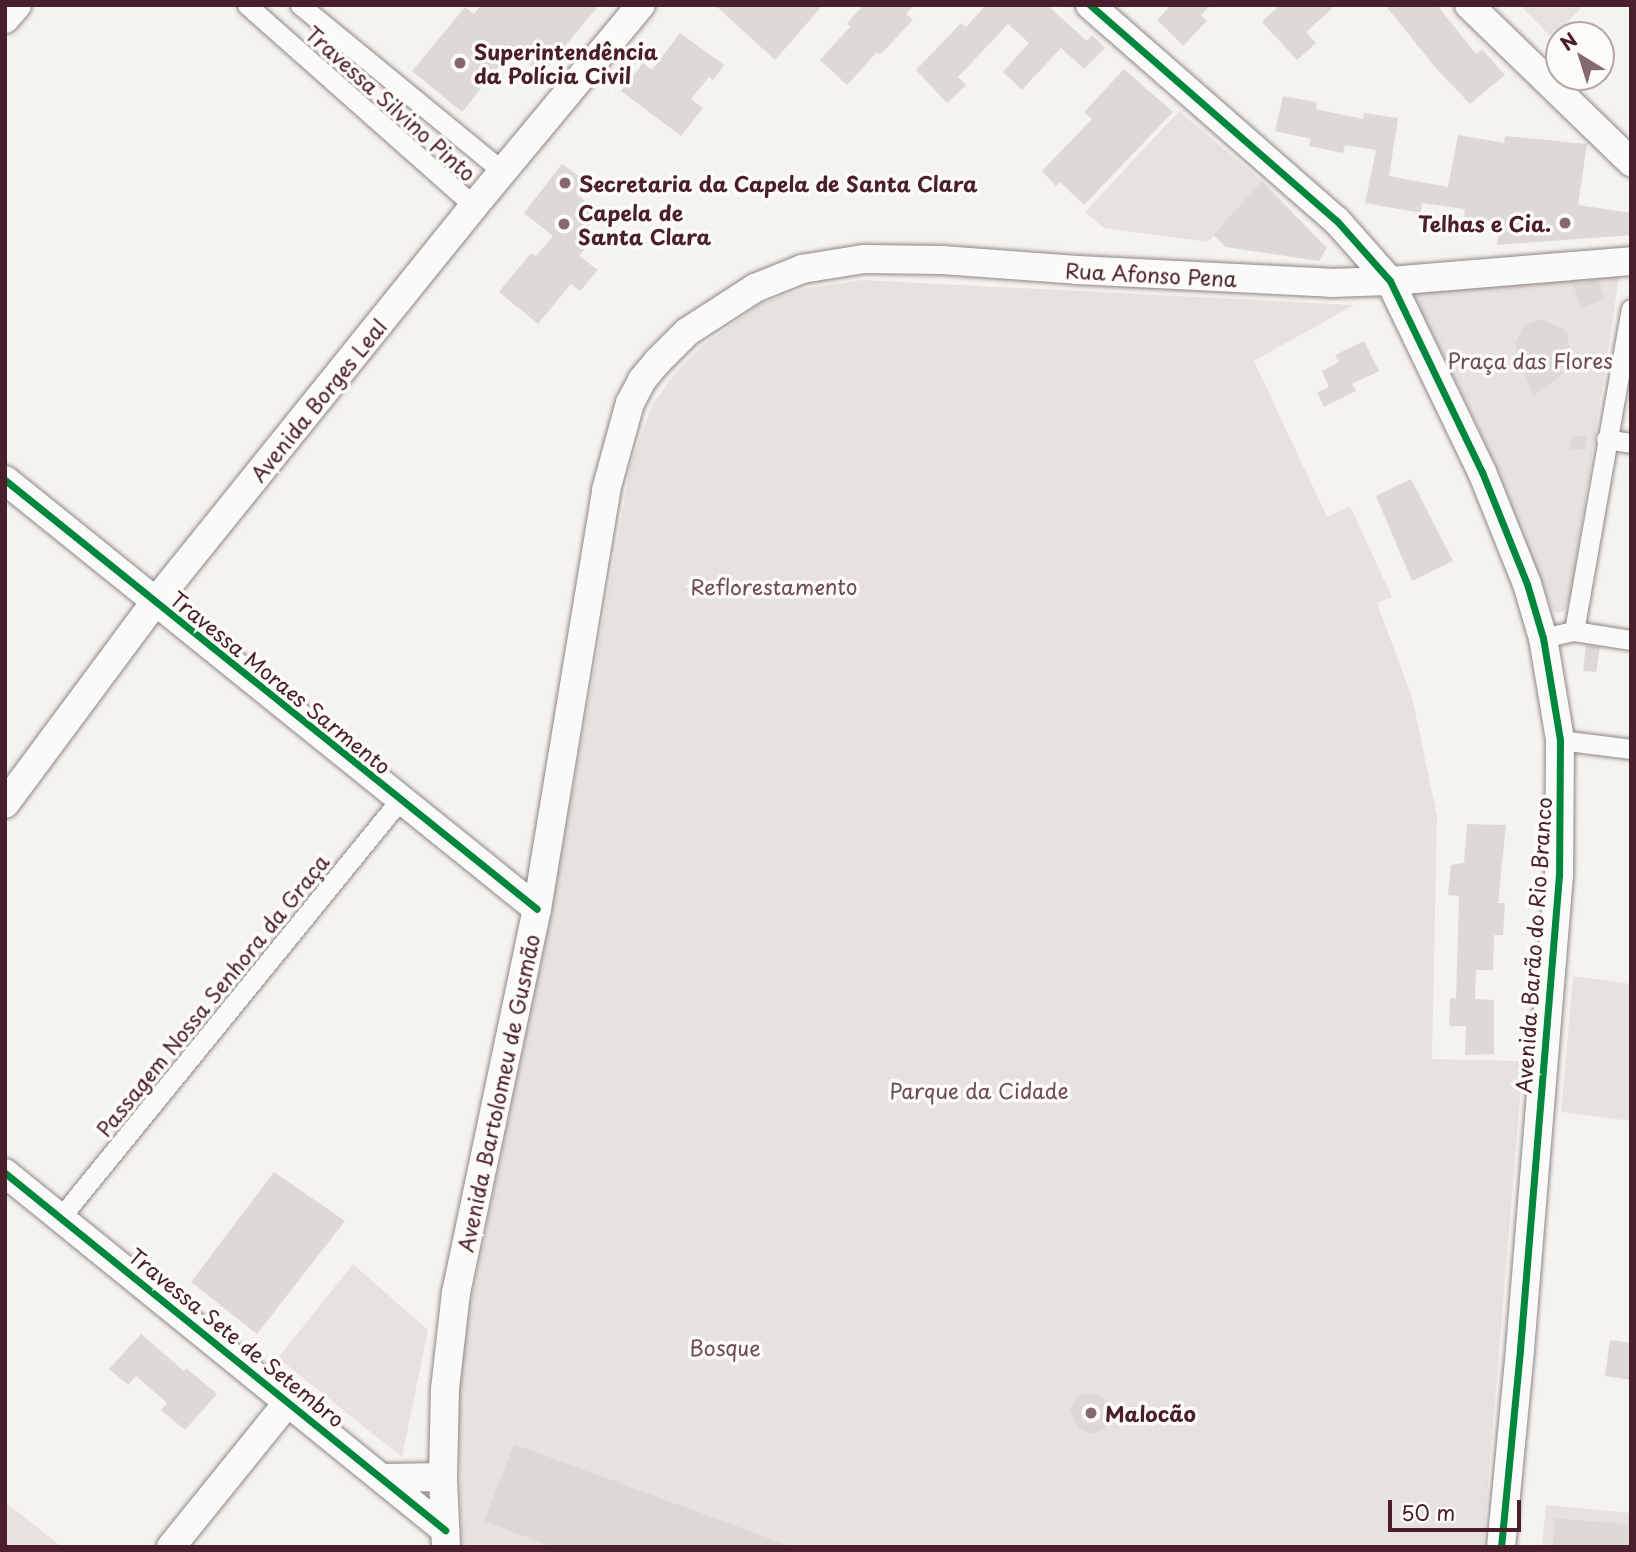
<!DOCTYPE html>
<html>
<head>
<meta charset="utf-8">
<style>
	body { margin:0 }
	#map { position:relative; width:1636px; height:1552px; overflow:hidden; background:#f5f3f0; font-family:"Playpen Sans",sans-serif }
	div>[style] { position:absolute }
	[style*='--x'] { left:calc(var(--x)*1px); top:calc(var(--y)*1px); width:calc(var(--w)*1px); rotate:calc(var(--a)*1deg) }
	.green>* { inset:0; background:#e7e2e0 }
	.building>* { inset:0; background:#dcd9d7 }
	.roads { filter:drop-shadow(0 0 2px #8f8687) drop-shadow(0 0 2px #8f8687) }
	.street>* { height:19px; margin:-9.5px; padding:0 9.5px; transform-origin:9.5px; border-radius:9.5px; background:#fafaf8 }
	.secondary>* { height:28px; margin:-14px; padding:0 14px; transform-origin:14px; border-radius:14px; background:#fafaf8 }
	.cycleway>* { height:7px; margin:-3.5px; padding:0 3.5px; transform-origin:3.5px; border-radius:3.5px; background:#00873e }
	.dots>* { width:19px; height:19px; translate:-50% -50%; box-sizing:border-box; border:4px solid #fdfcf7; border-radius:50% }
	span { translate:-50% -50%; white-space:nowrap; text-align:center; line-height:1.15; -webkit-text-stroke:7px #fdfcf7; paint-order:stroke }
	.poi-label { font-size:21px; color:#4a1f2b; font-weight:700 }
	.left { translate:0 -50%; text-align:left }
	.right { translate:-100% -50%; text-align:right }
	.street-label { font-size:21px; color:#4a1f2b }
	.park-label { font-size:21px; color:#6e4c55 }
	.frame { position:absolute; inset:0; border:7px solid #4a1f2b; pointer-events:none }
	.north { position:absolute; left:1545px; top:21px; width:70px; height:70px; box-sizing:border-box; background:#fdfcf7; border:2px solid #b5a4a5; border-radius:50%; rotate:322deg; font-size:19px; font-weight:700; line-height:28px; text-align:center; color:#4a1f2b }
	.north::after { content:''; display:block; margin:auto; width:24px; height:32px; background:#866970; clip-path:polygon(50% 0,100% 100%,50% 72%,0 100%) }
	.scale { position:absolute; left:1388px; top:1500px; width:133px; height:32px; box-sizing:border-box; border:4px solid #4a1f2b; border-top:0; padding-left:9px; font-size:21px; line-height:24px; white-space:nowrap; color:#4a1f2b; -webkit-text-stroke:5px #fdfcf7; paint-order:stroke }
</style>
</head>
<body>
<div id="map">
	<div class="green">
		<div style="clip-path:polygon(1520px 5px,1584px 5px,1552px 38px)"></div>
		<div style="clip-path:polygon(1179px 111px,1262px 181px,1208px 242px,1104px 228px,1085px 212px)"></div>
		<div style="clip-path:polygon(1617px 273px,1619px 278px,1571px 593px,1565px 610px,1559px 613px,1553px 611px,1496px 465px,1414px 296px,1418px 292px)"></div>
		<div style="clip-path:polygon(863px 280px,1354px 305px,1254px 361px,1327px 517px,1350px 506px,1392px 597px,1377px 603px,1412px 697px,1437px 816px,1432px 1059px,1523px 1061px,1483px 1547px,462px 1547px,458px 1390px,472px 1297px,551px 914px,631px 463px,652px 405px,677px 371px,702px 346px,760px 304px,803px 289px)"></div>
		<div style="clip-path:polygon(1573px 976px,1631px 984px,1631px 1121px,1561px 1112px)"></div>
		<div style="clip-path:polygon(353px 1264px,428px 1330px,402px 1457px,278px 1358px)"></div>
		<div style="clip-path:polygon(5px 1502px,62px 1547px,5px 1547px)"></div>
		<div style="clip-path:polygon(1546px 1505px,1631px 1513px,1631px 1524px,1555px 1518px,1552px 1547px,1542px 1547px)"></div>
	</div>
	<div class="building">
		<div style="clip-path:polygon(481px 5px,599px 5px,541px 75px,512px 50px,462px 112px,412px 71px,465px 7px,474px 14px)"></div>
		<div style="clip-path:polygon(715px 5px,823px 5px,775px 60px)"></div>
		<div style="clip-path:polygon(864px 5px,914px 5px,906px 14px,913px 20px,880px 55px,877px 52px,847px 85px,820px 60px,850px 27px,847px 23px)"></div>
		<div style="clip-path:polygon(986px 5px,1047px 5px,1087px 41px,1092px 35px,1105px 48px,1084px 69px,1061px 48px,1022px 90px,1003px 72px,1029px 43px,1008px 24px,958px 77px,966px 85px,947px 103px,916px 70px,961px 23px,966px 27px)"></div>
		<div style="clip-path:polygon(1171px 5px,1211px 5px,1201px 15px,1207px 21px,1183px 46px,1157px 20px)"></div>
		<div style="clip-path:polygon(1280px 5px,1336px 5px,1306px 32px,1316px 43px,1297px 60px,1262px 22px)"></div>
		<div style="clip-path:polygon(1385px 5px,1437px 5px,1476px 54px,1482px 49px,1505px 75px,1470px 104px,1435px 67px)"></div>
		<div style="clip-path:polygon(680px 33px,724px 65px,713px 80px,709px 77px,691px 99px,703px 108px,681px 136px,621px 91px,643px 63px,652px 70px)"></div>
		<div style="clip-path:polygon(1124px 69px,1173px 112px,1084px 205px,1060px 182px,1056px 186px,1042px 171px,1092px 119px,1084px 112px)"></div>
		<div style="clip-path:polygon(1283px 96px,1317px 102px,1316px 109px,1363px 119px,1364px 113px,1398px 118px,1389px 176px,1448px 187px,1458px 135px,1504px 143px,1505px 136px,1587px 144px,1578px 205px,1631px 213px,1631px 235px,1497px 245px,1500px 223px,1464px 217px,1465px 209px,1422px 203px,1421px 213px,1365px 203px,1376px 150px,1345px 145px,1343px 153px,1309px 146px,1311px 139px,1275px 131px)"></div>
		<div style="clip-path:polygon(562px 164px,586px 181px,576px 194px,600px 212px,585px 231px,594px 238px,579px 256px,598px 270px,580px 291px,571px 284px,538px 324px,499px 292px,531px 253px,536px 256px,553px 236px,524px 213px)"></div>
		<div style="clip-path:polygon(1262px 181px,1327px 248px,1319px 261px,1226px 247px,1213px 235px)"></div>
		<div style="clip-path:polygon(1598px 280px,1605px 299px,1582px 308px,1573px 285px)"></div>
		<div style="clip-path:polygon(1541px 319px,1563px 329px,1568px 335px,1569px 350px,1562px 370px,1564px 373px,1533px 396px,1515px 344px,1523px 326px)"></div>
		<div style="clip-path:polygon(1364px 341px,1379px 371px,1352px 384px,1356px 391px,1324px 407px,1317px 393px,1329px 387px,1322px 371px,1339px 362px,1335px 355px)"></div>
		<div style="clip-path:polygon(1573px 435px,1587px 437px,1585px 450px,1570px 449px)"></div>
		<div style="clip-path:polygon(1411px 479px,1453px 561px,1412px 581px,1376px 496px)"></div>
		<div style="clip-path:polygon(1586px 645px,1600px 647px,1596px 672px,1583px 671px)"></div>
		<div style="clip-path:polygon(1467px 824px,1506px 825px,1498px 903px,1505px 903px,1503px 935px,1494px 935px,1493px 970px,1476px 970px,1475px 999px,1494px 1000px,1494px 1054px,1465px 1055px,1466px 1026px,1449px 1026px,1450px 998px,1456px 999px,1459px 896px,1448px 895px,1451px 865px,1464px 863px)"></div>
		<div style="clip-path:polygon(274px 1172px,345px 1221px,257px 1334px,191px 1282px)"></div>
		<div style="clip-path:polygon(141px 1334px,184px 1371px,186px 1368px,217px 1394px,185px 1430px,161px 1410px,167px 1403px,136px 1376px,128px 1385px,109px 1369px)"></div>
		<div style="clip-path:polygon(1610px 1340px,1631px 1343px,1631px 1380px,1605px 1376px)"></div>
		<div style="clip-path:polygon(1094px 1394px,1104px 1398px,1107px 1404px,1113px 1407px,1105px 1429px,1093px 1434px,1078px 1429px,1070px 1409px,1078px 1395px)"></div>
		<div style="clip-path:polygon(514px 1444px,787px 1545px,787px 1547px,553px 1547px,484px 1521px)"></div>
		<div style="clip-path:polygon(1555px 1518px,1631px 1524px,1631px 1547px,1552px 1547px)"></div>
	</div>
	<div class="roads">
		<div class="street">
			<div style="--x:247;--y:5;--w:303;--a:41.5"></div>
			<div style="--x:300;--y:5;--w:263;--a:39.4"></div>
			<div style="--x:1606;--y:439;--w:25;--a:9"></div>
			<div style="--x:1574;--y:631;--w:58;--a:9"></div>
			<div style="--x:1543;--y:638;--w:32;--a:-13"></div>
			<div style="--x:1574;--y:631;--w:327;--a:-80"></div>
			<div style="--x:1560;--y:740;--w:72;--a:7.2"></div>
			<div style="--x:60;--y:1218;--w:537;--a:-50.89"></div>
		</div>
		<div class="secondary">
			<div style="--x:1090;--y:5;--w:328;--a:41.2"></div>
			<div style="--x:1337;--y:221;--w:80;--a:48.5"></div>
			<div style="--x:1390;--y:281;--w:212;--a:64.3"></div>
			<div style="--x:1482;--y:472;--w:121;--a:68.1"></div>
			<div style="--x:1527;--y:584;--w:56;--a:73.5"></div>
			<div style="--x:1543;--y:638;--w:103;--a:80.5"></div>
			<div style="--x:1560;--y:740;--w:135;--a:90.4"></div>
			<div style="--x:1559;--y:875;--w:477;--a:94.7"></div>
			<div style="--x:1520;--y:1350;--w:198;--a:95.5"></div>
			<div style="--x:1469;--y:5;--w:226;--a:44.1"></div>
			<div style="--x:5;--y:19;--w:18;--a:-49"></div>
			<div style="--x:5;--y:480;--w:683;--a:38.88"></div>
			<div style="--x:5;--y:804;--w:252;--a:-53.4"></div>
			<div style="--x:155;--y:602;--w:509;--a:-51.15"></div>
			<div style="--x:474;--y:206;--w:261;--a:-50.3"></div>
			<div style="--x:5;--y:1173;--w:567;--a:39.05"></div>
			<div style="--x:384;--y:1478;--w:59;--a:-1"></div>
			<div style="--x:171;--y:1547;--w:188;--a:-51.1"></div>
			<div style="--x:446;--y:1547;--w:70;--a:-92.5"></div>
			<div style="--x:443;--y:1477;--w:88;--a:-88.7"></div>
			<div style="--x:445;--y:1389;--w:97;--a:-83.5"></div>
			<div style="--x:456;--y:1293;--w:392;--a:-78.1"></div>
			<div style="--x:537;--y:909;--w:425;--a:-80.6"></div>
			<div style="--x:606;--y:490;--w:90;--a:-74.6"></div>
			<div style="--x:630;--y:403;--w:26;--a:-62"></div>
			<div style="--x:642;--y:380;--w:25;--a:-50"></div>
			<div style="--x:658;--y:361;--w:41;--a:-45"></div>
			<div style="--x:687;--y:332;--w:81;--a:-32.9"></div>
			<div style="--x:755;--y:288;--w:51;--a:-22"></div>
			<div style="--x:802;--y:269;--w:63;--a:-9.2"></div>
			<div style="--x:864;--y:259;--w:78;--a:0.7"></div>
			<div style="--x:942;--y:260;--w:135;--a:4.2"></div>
			<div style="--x:1077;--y:270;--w:254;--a:2.9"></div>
			<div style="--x:1331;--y:283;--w:59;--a:-1.9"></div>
			<div style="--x:1390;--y:281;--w:242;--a:-4.7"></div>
		</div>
	</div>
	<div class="cycleway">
		<div style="--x:1090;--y:5;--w:328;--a:41.2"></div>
		<div style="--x:1337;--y:221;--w:80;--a:48.5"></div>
		<div style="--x:1390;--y:281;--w:212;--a:64.3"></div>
		<div style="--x:1482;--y:472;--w:121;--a:68.1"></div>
		<div style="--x:1527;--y:584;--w:56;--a:73.5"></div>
		<div style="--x:1543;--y:638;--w:103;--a:80.5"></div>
		<div style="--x:1560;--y:740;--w:135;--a:90.4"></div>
		<div style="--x:1559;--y:875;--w:477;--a:94.7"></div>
		<div style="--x:1520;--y:1350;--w:198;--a:95.5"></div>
		<div style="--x:5;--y:480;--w:683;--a:38.88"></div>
		<div style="--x:5;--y:1173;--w:567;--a:39.05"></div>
	</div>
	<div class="dots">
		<div style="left:460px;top:63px;background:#866970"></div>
		<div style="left:565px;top:183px;background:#866970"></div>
		<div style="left:1565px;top:223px;background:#866970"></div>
		<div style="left:564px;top:224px;background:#866970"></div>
		<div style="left:1091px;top:1413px;background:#866970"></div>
	</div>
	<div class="poi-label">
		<span class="left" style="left:474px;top:63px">Superintendência<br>da Polícia Civil</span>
		<span class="left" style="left:579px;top:183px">Secretaria da Capela de Santa Clara</span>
		<span class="left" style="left:578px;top:224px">Capela de<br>Santa Clara</span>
		<span class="right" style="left:1551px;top:223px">Telhas e Cia.</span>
		<span class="left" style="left:1105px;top:1413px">Malocão</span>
	</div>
	<div class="street-label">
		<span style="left:391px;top:103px;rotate:42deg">Travessa Silvino Pinto</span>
		<span style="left:1151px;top:274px;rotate:3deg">Rua Afonso Pena</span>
		<span style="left:318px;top:400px;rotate:-51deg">Avenida Borges Leal</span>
		<span style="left:281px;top:682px;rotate:39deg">Travessa Moraes Sarmento</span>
		<span style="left:1533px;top:945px;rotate:-86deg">Avenida Barão do Rio Branco</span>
		<span style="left:212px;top:995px;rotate:-51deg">Passagem Nossa Senhora da Graça</span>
		<span style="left:498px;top:1093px;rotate:-78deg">Avenida Bartolomeu de Gusmão</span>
		<span style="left:237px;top:1337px;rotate:39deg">Travessa Sete de Setembro</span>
	</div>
	<div class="park-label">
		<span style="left:1530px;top:360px">Praça das Flores</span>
		<span style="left:774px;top:586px">Reflorestamento</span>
		<span style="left:979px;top:1090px">Parque da Cidade</span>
		<span style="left:725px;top:1347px">Bosque</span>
	</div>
	<div class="frame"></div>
	<div class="north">N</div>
	<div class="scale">50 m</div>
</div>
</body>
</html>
